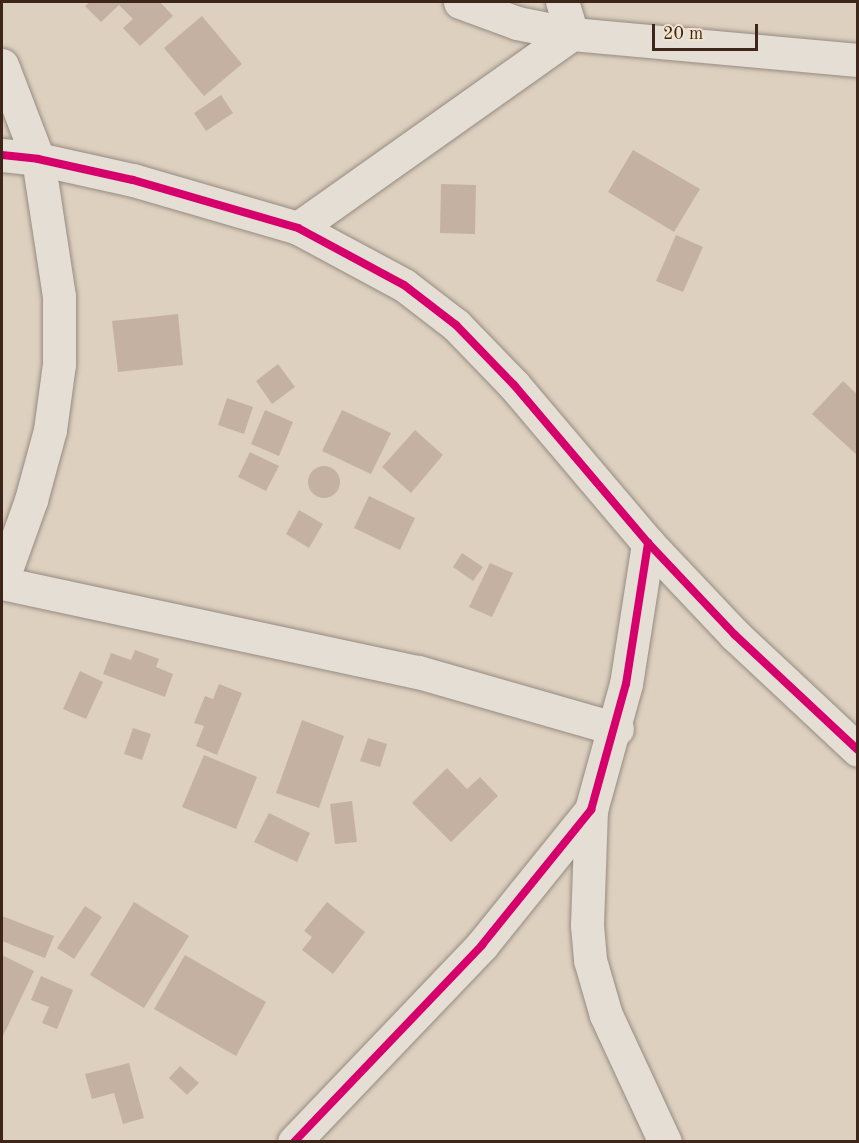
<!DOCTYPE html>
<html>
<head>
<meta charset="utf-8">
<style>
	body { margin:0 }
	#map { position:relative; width:859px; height:1143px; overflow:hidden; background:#ddd0bf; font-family:"Old Standard TT",serif }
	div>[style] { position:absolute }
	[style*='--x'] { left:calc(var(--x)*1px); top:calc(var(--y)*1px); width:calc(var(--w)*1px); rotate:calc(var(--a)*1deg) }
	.building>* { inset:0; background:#c5b1a2 }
	.round { border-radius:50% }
	.roads { filter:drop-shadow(0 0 2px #968b80) drop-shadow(0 0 2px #968b80) }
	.minor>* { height:33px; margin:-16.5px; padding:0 16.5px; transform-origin:16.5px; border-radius:16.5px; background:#e4ded5 }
	.tertiary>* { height:33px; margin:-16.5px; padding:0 16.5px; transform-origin:16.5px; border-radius:16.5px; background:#e4ded5 }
	.cycleway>* { height:8px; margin:-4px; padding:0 4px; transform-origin:4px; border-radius:4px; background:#d6006c }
	span { translate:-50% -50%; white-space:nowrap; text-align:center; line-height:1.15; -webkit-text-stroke:6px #f1e2cd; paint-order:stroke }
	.frame { position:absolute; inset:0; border:3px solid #3d2619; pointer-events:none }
	.scale { position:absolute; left:652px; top:24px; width:106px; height:27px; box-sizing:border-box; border:3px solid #3d2619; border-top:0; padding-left:8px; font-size:18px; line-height:21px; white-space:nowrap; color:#3d2619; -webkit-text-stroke:4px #f1e2cd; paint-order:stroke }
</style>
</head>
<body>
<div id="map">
	<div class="building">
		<div style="clip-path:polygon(90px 2px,160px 2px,173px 16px,140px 46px,123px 28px,133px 19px,119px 5px,101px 22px,85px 6px)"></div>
		<div style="clip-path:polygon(202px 16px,242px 64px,204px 96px,164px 48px)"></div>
		<div style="clip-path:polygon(221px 95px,233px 113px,206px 131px,194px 113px)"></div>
		<div style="clip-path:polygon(633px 150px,700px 189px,674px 232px,608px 192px)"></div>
		<div style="clip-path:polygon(441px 184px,476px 185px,475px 234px,440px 233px)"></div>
		<div style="clip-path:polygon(676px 235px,703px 247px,683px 292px,656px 281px)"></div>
		<div style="clip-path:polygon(178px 314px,183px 365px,118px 372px,112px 321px)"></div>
		<div style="clip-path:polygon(278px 364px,295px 387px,272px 404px,256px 381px)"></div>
		<div style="clip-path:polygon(843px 381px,858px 395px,858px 456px,812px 414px)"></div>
		<div style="clip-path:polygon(227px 398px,253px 407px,244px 434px,218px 425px)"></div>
		<div style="clip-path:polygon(265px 410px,293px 422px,279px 456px,251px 444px)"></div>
		<div style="clip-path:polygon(342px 410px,391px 433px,371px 474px,322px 451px)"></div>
		<div style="clip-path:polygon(415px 430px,443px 455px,411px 493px,382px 467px)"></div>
		<div style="clip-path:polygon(250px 452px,279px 466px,266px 491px,238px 477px)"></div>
		<div class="round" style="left:308px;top:466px;width:32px;height:32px"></div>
		<div style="clip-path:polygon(369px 496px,415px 518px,400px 550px,354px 528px)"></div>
		<div style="clip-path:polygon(299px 510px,323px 524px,309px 548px,286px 534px)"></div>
		<div style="clip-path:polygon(462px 553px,483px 567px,473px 581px,453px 567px)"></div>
		<div style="clip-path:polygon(490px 563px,513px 573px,492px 617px,469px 607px)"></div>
		<div style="clip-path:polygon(135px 650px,159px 659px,156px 667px,173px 674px,165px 697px,103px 674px,111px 653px,131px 660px)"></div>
		<div style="clip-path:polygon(80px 671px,103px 682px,86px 719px,63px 709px)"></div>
		<div style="clip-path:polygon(219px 684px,242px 693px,217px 755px,196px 746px,204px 726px,194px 723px,205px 696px,213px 699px)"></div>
		<div style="clip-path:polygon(302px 720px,344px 736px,319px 808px,276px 793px)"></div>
		<div style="clip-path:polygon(133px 728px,151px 734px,142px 760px,124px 754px)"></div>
		<div style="clip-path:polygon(368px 738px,387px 744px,380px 767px,360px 761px)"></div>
		<div style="clip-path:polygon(204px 755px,257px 777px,236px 829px,182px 807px)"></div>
		<div style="clip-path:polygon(447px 768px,467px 789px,480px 777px,498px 796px,451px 842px,412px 803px)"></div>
		<div style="clip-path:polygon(352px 801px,357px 842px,335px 844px,330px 804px)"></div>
		<div style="clip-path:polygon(269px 813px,310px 833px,297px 862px,254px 842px)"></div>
		<div style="clip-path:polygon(134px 902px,189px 936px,144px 1008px,90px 975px)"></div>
		<div style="clip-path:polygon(327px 902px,365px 932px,333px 974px,302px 950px,312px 937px,304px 931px)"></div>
		<div style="clip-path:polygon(85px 906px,102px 917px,74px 959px,57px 948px)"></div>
		<div style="clip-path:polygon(2px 916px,54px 936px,45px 958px,2px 941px)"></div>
		<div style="clip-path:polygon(2px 955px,34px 971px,2px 1038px)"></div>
		<div style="clip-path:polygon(185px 955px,266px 1002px,236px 1056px,154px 1009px)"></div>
		<div style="clip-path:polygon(41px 976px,73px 990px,57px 1029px,42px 1023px,49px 1007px,31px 1000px)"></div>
		<div style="clip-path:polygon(129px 1063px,144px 1118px,123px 1124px,114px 1093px,92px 1099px,85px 1074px)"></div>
		<div style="clip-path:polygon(180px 1066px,199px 1083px,187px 1095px,169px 1078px)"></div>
	</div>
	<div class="roads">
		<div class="minor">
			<div style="--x:460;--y:2;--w:61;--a:20.2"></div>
			<div style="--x:517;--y:23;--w:56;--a:11.3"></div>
			<div style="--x:572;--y:34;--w:34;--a:-107"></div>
			<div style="--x:2;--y:155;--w:36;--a:6"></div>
			<div style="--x:298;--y:228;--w:336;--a:-35.3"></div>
			<div style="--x:572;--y:34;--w:287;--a:5.2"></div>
			<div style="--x:2;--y:583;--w:425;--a:12.1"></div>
			<div style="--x:418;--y:672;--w:207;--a:16"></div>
			<div style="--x:591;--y:810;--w:115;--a:92"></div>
			<div style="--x:587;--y:925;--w:35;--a:85"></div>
			<div style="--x:590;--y:960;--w:57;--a:73.8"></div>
			<div style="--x:606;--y:1015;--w:140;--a:65.1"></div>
			<div style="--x:294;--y:1142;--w:272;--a:-46.3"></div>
			<div style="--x:482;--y:945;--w:174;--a:-51.1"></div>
			<div style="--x:591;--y:810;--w:131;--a:-74.5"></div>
			<div style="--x:626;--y:684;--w:143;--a:-81.1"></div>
		</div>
		<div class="tertiary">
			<div style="--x:2;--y:65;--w:101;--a:69"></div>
			<div style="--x:38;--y:159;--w:139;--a:81.3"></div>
			<div style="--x:59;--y:296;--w:68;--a:90"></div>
			<div style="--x:59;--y:364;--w:67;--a:97.8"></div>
			<div style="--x:50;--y:430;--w:73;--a:105.2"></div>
			<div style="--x:31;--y:500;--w:86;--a:109.7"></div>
			<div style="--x:38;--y:159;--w:97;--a:12.5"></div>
			<div style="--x:133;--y:180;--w:172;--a:16.2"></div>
			<div style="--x:298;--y:228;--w:120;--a:28.3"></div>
			<div style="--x:404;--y:285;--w:66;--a:37.6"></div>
			<div style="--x:456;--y:325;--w:83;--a:46"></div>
			<div style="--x:514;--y:385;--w:207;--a:49.7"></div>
			<div style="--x:648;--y:543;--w:127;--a:46.6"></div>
			<div style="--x:735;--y:635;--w:168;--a:43.1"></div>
		</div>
	</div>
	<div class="cycleway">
		<div style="--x:2;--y:155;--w:36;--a:6"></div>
		<div style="--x:38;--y:159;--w:97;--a:12.5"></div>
		<div style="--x:133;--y:180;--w:172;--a:16.2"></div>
		<div style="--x:298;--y:228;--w:120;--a:28.3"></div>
		<div style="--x:404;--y:285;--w:66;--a:37.6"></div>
		<div style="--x:456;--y:325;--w:83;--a:46"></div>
		<div style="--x:514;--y:385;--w:207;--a:49.7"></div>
		<div style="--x:648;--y:543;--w:127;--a:46.6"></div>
		<div style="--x:735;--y:635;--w:168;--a:43.1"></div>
		<div style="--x:294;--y:1142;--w:272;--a:-46.3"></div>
		<div style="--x:482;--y:945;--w:174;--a:-51.1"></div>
		<div style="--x:591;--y:810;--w:131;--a:-74.5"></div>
		<div style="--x:626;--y:684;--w:143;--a:-81.1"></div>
	</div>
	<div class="frame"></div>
	<div class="scale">20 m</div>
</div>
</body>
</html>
